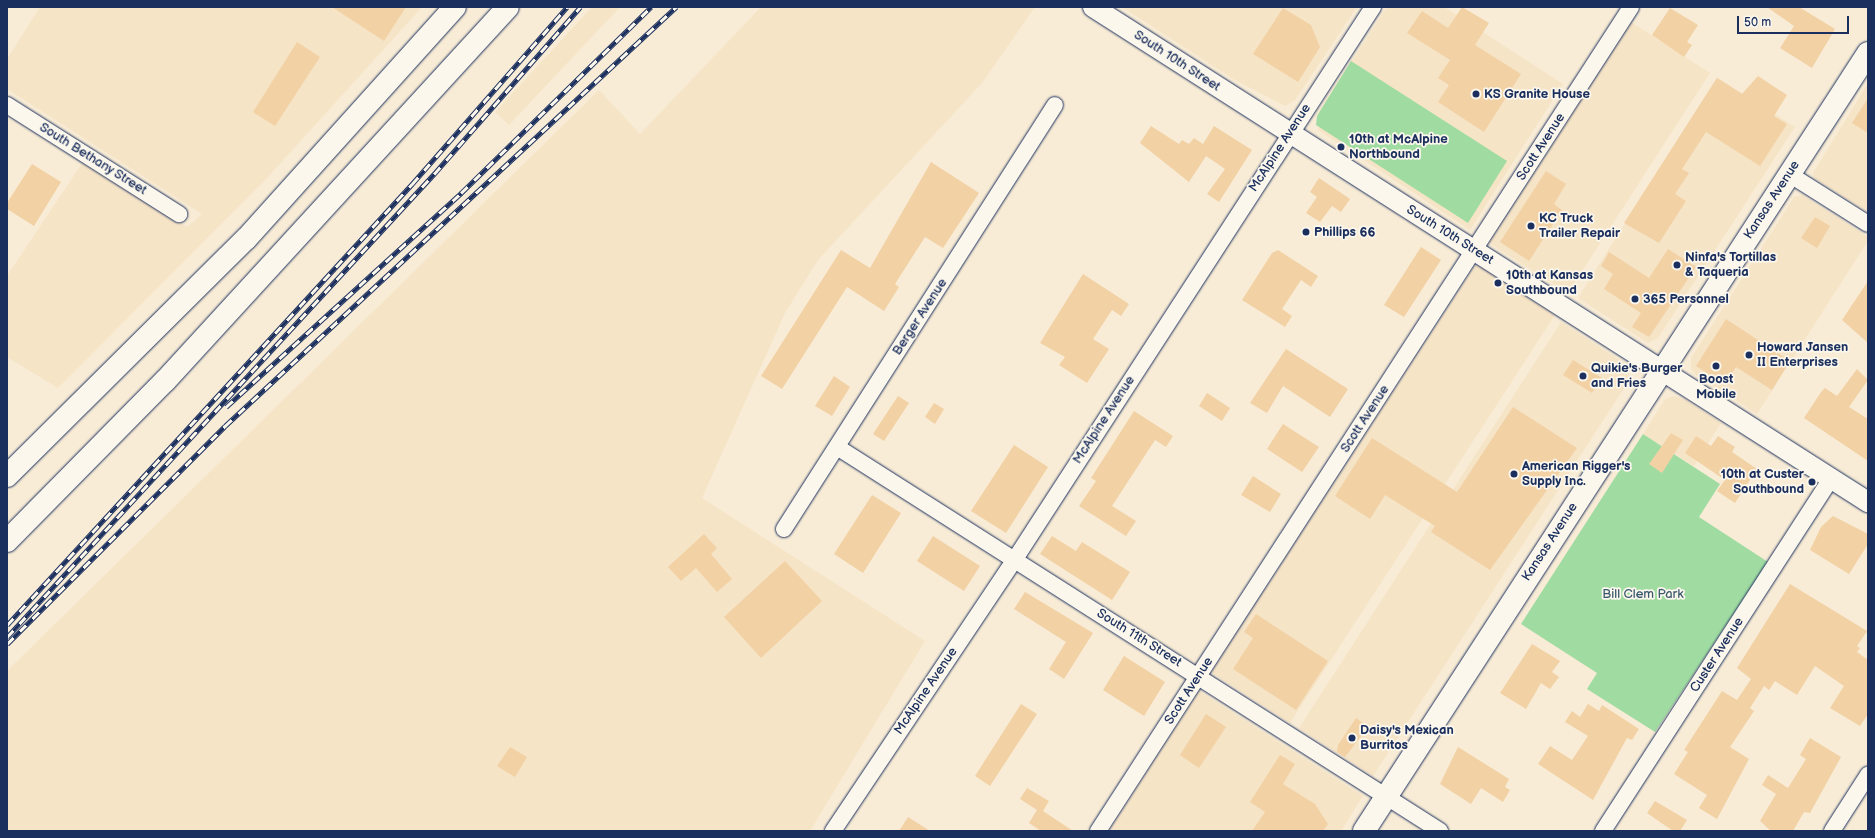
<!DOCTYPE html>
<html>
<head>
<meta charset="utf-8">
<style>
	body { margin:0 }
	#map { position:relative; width:1875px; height:838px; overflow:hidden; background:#f8ecd6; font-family:"Balsamiq Sans",sans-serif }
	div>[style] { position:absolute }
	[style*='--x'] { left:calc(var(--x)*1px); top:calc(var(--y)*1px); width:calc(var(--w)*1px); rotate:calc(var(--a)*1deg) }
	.built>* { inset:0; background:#f6e4c7 }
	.green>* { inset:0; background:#a0dca2 }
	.building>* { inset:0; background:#f2d1a4 }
	.roads { filter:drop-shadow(0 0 1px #1b2f5e) drop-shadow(0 0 1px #1b2f5e) }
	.minor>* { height:16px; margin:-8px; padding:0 8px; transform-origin:8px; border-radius:8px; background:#fbf7ec }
	.tertiary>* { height:20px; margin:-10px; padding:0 10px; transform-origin:10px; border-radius:10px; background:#fbf7ec }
	.secondary>* { height:22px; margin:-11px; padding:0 11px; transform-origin:11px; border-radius:11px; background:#fbf7ec }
	.motorway>* { height:22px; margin:-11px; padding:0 11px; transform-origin:11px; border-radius:11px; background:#fbf7ec }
	.rail>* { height:4.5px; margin-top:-2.25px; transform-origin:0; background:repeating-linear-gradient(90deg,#fbf7ec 0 9px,#1b2f5e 0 18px); box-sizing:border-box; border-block:1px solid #1b2f5e }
	.dots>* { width:11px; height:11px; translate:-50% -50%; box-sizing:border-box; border:2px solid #fbf7ec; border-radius:50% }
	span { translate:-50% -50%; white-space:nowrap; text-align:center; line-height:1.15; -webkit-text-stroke:3.5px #fbf7ec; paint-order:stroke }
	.street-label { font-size:13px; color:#1b2f5e }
	.poi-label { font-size:13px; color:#1b2f5e; font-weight:700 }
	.left { translate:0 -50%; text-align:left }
	.right { translate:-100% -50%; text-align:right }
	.park-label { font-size:13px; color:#3c5a6f }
	.frame { position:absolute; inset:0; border:8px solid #1b2f5e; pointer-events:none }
	.scale { position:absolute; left:1737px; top:16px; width:112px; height:18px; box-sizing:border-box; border:2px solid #1b2f5e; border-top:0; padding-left:5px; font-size:12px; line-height:14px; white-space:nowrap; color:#1b2f5e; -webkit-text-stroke:3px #fbf7ec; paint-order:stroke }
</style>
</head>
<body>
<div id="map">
	<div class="built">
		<div style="clip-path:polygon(40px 7px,422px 7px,268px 177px,58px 388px,7px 357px,7px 276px,83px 162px,187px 227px,202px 214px,7px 89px,7px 59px)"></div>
		<div style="clip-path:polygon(592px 7px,620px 7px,509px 125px,495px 112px)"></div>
		<div style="clip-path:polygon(761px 7px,1035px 7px,982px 83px,818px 260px,785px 313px,702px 498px,925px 641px,810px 831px,7px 831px,7px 671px,599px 90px,640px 134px)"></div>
		<div style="clip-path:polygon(1122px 7px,1357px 7px,1295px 100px,1285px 106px,1233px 79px)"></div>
		<div style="clip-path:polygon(1387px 7px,1444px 7px,1563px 84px,1470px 230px,1318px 130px,1319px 112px)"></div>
		<div style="clip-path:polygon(1631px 22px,1710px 73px,1568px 293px,1489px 243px)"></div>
		<div style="clip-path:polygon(1717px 77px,1795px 127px,1658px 338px,1648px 343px,1578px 298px)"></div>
		<div style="clip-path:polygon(1868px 83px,1868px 212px,1814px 178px,1813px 173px)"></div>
		<div style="clip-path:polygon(1802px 195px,1868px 237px,1868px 241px,1757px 414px,1696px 375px,1691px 369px,1691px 358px,1794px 197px)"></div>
		<div style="clip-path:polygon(1476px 264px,1555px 315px,1290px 723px,1211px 672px)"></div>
		<div style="clip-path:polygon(1561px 322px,1627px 365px,1630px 379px,1373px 776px,1299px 728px)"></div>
		<div style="clip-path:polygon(1673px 396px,1686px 400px,1721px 423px,1694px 466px,1643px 434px,1665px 399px)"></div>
		<div style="clip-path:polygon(1199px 691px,1363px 796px,1341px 831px,1109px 831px)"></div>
	</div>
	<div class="green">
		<div style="clip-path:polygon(1351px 61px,1507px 161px,1468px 223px,1316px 125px,1317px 116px)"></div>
		<div style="clip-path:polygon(1643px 434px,1720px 484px,1699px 517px,1768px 562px,1655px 732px,1587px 689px,1597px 673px,1521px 624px)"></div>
	</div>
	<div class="building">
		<div style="clip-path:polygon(332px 7px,406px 7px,384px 41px)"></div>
		<div style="clip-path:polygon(1462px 7px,1489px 23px,1475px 45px,1521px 74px,1484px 132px,1438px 102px,1449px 85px,1438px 78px,1450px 60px,1407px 33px,1422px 11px,1448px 28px)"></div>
		<div style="clip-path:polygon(1767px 7px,1799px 7px,1835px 29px,1812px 68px,1780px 48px,1794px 26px)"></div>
		<div style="clip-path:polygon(1283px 8px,1311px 25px,1320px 47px,1298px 82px,1253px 54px)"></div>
		<div style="clip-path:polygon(1670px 8px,1698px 25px,1687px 42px,1692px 45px,1684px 57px,1652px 35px)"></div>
		<div style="clip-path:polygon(297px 42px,320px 57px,275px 126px,253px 112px)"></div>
		<div style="clip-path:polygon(1758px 76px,1787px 95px,1774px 116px,1787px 124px,1760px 166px,1706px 132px,1682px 169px,1689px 173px,1675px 194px,1686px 201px,1659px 243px,1624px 223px,1717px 78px,1742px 94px)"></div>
		<div style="clip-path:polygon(1868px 98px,1868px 133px,1852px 123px)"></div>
		<div style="clip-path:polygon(1151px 126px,1179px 144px,1182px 140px,1189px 144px,1194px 138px,1203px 144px,1214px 126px,1252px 150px,1219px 202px,1207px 194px,1225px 169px,1206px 156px,1189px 182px,1140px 143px)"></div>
		<div style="clip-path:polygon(931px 162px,979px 193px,943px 248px,925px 237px,895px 284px,899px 287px,884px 311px,847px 287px,782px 389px,761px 376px,841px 250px,870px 268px)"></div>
		<div style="clip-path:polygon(32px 164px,61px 182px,34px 226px,7px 209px,7px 203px)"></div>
		<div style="clip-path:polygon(1546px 171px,1566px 184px,1554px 204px,1562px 210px,1529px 261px,1500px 242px)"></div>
		<div style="clip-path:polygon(1319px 178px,1350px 199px,1341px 212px,1332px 206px,1320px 222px,1306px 213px,1317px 197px,1310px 192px)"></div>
		<div style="clip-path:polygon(1815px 217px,1830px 226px,1817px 248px,1801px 238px)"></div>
		<div style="clip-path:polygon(1421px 247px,1441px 260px,1404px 317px,1384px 305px)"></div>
		<div style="clip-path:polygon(1668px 249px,1696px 267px,1649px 337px,1632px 327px,1641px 313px,1604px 289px,1613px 274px,1601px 266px,1609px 252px,1649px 278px)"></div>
		<div style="clip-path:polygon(1278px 250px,1318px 276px,1311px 287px,1301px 280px,1282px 309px,1292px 316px,1285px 327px,1242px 300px,1272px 253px)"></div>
		<div style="clip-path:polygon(1083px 274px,1129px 304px,1121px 316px,1112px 310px,1093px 339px,1109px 349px,1087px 383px,1059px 365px,1065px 357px,1040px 343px)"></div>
		<div style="clip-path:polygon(1868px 281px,1868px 343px,1842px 320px)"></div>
		<div style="clip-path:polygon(1726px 319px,1790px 361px,1772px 390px,1736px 367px,1725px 384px,1696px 366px)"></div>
		<div style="clip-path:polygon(1286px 349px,1348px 389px,1330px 417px,1283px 386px,1267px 413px,1250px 403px)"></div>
		<div style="clip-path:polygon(1573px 360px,1602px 378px,1592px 393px,1563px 375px)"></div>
		<div style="clip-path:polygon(1857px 369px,1868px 380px,1849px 407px,1868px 419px,1868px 461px,1804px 418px,1821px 392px,1825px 388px,1837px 396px)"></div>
		<div style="clip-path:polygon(834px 376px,850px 387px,832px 416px,815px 406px)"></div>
		<div style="clip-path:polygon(1207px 393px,1230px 408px,1222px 421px,1199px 406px)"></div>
		<div style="clip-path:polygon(898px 396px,909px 403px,884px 441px,873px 434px)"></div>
		<div style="clip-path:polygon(934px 403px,944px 409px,935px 424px,925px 417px)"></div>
		<div style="clip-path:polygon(1513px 407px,1577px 448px,1490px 570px,1431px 532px,1435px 526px,1385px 495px,1370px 519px,1335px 496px,1372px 438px,1457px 492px)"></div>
		<div style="clip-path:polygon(1134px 411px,1173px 436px,1166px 447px,1155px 440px,1112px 506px,1136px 521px,1126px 536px,1079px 506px,1096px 481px,1091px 478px)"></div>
		<div style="clip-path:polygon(1283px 424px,1319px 447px,1302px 472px,1267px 449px)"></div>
		<div style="clip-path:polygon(1671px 433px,1683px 440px,1662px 473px,1649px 464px)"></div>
		<div style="clip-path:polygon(1696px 436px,1711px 446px,1718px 436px,1735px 447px,1732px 452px,1757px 469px,1735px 503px,1717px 491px,1725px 480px,1685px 453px)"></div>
		<div style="clip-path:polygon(1014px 445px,1048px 467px,1006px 533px,971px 511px)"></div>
		<div style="clip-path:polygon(1253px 476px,1281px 494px,1270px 512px,1241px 495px)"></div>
		<div style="clip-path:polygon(872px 495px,901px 513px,863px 573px,834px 554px)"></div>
		<div style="clip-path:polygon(1833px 516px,1868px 534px,1868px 544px,1849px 574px,1810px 550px,1821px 527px)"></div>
		<div style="clip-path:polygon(704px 534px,717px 548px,711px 554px,732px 579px,717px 592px,696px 568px,681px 581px,668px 567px)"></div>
		<div style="clip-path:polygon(933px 536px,980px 566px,964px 591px,917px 561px)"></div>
		<div style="clip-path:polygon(1052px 536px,1076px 551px,1082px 542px,1130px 572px,1112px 600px,1040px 554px)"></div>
		<div style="clip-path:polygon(785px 561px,822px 601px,761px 658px,724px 617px)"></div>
		<div style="clip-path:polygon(1790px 584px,1867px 631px,1857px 646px,1860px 648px,1857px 652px,1868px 660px,1868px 714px,1860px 726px,1830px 708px,1844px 686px,1815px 666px,1797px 695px,1775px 681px,1769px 690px,1764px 686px,1750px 708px,1754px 711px,1730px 747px,1749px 759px,1717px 819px,1699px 808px,1707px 795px,1674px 774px,1688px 752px,1684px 750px,1722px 691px,1737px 700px,1751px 679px,1737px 668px)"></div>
		<div style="clip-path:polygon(1025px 592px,1093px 633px,1064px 679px,1049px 669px,1066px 642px,1014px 609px)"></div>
		<div style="clip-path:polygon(1256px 614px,1328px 661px,1296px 710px,1233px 669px,1253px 638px,1244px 632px)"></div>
		<div style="clip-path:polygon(1532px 644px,1560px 661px,1552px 672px,1559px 677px,1550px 689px,1541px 683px,1526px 709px,1500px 693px)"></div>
		<div style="clip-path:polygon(1124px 656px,1165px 682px,1144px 716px,1103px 690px)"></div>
		<div style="clip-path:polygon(1021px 704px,1037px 714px,990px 786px,975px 776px)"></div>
		<div style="clip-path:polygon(1588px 704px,1599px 711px,1602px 705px,1639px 729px,1632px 740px,1627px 738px,1593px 800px,1538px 764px,1550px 746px,1572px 760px,1588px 736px,1565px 722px,1572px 711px,1580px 717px)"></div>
		<div style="clip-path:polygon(1206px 714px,1226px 727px,1199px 768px,1180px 755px)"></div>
		<div style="clip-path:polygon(1356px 718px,1366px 725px,1365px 731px,1345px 757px,1337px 752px,1338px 745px)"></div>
		<div style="clip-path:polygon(1810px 738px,1841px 757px,1810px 813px,1804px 812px,1793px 831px,1771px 831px,1760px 821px,1776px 794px,1762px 785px,1768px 775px,1788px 788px,1806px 759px,1800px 755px)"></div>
		<div style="clip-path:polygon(510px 747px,527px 757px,515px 777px,497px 766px)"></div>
		<div style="clip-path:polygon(1458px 747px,1509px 779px,1505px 787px,1510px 790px,1503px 802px,1481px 788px,1471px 804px,1440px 784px)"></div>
		<div style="clip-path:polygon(1280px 755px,1295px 764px,1283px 784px,1315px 804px,1328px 824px,1323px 831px,1252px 831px,1265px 812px,1250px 802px)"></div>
		<div style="clip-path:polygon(1027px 788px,1049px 801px,1043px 811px,1073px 831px,1041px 831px,1029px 823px,1037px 810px,1020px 799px)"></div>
		<div style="clip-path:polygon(1655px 801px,1687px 820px,1680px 831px,1673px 831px,1647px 813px)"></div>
		<div style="clip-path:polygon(908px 817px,930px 831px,899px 831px)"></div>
	</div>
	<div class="roads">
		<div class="minor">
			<div style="--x:7;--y:105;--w:204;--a:32.4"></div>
			<div style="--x:1789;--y:174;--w:93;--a:32.3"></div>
			<div style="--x:837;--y:447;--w:715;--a:32.49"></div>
			<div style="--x:784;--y:529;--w:503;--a:-57.42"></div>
			<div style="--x:833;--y:831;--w:327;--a:-56.2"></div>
			<div style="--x:1015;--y:559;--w:658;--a:-57.03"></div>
			<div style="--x:1098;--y:831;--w:981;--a:-57.1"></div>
			<div style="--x:1603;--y:831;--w:420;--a:-57.1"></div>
			<div style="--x:1832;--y:831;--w:67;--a:-57.3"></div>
		</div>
		<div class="tertiary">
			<div style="--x:1093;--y:7;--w:920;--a:32.57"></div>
		</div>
		<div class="secondary">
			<div style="--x:1364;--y:831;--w:927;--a:-57.06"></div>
		</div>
		<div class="motorway">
			<div style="--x:7;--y:476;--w:337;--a:-44.8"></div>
			<div style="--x:246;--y:239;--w:312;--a:-48"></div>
			<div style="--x:7;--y:541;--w:225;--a:-45.4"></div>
			<div style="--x:165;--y:381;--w:507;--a:-47.48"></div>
		</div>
	</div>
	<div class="rail">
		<div style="--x:226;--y:407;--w:318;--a:-42.3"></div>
		<div style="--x:461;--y:193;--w:266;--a:-44.4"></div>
		<div style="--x:7;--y:625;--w:599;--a:-47.44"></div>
		<div style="--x:412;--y:184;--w:235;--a:-48.8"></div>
		<div style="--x:7;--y:637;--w:630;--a:-47.32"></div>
		<div style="--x:434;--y:174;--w:222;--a:-48.8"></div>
		<div style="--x:7;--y:644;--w:308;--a:-45"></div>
		<div style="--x:225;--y:426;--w:616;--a:-42.89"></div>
	</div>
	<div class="dots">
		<div style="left:1476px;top:94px;background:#1b2f5e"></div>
		<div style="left:1341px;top:147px;background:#1b2f5e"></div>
		<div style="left:1531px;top:226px;background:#1b2f5e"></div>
		<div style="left:1306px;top:232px;background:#1b2f5e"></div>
		<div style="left:1677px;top:265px;background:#1b2f5e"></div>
		<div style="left:1498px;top:283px;background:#1b2f5e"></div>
		<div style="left:1635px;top:299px;background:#1b2f5e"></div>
		<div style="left:1749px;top:355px;background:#1b2f5e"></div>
		<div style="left:1716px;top:366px;background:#1b2f5e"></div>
		<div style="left:1583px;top:376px;background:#1b2f5e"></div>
		<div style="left:1514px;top:474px;background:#1b2f5e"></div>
		<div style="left:1812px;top:482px;background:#1b2f5e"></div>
		<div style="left:1352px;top:738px;background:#1b2f5e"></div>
	</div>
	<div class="street-label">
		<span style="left:1177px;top:61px;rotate:33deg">South 10th Street</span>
		<span style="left:1541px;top:147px;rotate:-57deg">Scott Avenue</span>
		<span style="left:1280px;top:148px;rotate:-57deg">McAlpine Avenue</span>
		<span style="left:93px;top:159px;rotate:32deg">South Bethany Street</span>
		<span style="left:1772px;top:200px;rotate:-57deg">Kansas Avenue</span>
		<span style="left:1450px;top:235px;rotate:32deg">South 10th Street</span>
		<span style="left:920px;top:317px;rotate:-57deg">Berger Avenue</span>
		<span style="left:1365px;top:419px;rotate:-57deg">Scott Avenue</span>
		<span style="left:1104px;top:420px;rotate:-57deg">McAlpine Avenue</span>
		<span style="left:1550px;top:542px;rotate:-57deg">Kansas Avenue</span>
		<span style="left:1139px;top:638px;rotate:32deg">South 11th Street</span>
		<span style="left:1717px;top:655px;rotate:-57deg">Custer Avenue</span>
		<span style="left:926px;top:691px;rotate:-56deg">McAlpine Avenue</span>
		<span style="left:1189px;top:691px;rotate:-57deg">Scott Avenue</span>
	</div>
	<div class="poi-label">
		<span class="left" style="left:1484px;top:94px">KS Granite House</span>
		<span class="left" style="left:1349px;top:147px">10th at McAlpine<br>Northbound</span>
		<span class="left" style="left:1539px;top:226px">KC Truck<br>Trailer Repair</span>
		<span class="left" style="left:1314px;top:232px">Phillips 66</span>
		<span class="left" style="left:1685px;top:265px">Ninfa's Tortillas<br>&amp; Taqueria</span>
		<span class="left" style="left:1506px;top:283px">10th at Kansas<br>Southbound</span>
		<span class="left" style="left:1643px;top:299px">365 Personnel</span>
		<span class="left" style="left:1757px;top:355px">Howard Jansen<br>II Enterprises</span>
		<span class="left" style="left:1591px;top:376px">Quikie's Burger<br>and Fries</span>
		<span style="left:1716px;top:387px">Boost<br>Mobile</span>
		<span class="left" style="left:1522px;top:474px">American Rigger's<br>Supply Inc.</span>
		<span class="right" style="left:1804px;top:482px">10th at Custer<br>Southbound</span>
		<span class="left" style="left:1360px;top:738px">Daisy's Mexican<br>Burritos</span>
	</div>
	<div class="park-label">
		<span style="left:1643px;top:594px">Bill Clem Park</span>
	</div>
	<div class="frame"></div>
	<div class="scale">50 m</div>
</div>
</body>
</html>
